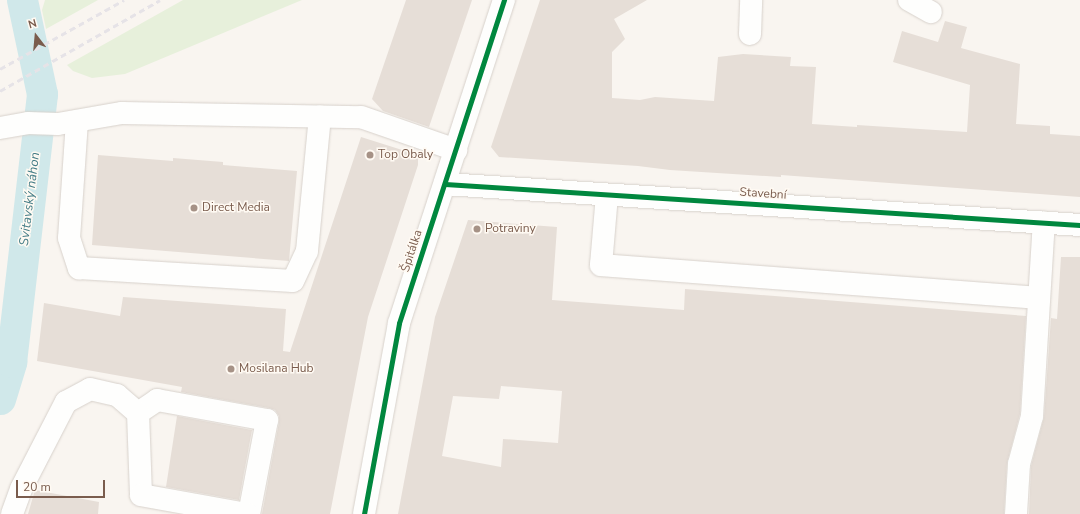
<!DOCTYPE html>
<html>
<head>
<meta charset="utf-8">
<style>
	body { margin:0 }
	#map { position:relative; width:1080px; height:514px; overflow:hidden; background:#f9f5f0; font-family:"Nunito Sans",sans-serif }
	div>[style] { position:absolute }
	[style*='--x'] { left:calc(var(--x)*1px); top:calc(var(--y)*1px); width:calc(var(--w)*1px); rotate:calc(var(--a)*1deg) }
	.green>* { inset:0; background:#e7f0db }
	.canal>* { height:31px; margin:-15.5px; padding:0 15.5px; transform-origin:15.5px; border-radius:15.5px; background:#d0e8ea }
	.building>* { inset:0; background:#e6ded7 }
	.roads { filter:drop-shadow(0 0 1px #d7d1cb) drop-shadow(0 0 1px #d7d1cb) }
	.minor>* { height:22px; margin:-11px; padding:0 11px; transform-origin:11px; border-radius:11px; background:#fefefd }
	.rail>* { height:3px; margin-top:-1.5px; transform-origin:0; background:repeating-linear-gradient(90deg,#e6e3e7 0 6px,transparent 0 10px) }
	.cycleway>* { height:5px; margin:-2.5px; padding:0 2.5px; transform-origin:2.5px; border-radius:2.5px; background:#00873e }
	.dots>* { width:11px; height:11px; translate:-50% -50%; box-sizing:border-box; border:2px solid #fffaf3; border-radius:50% }
	span { translate:-50% -50%; white-space:nowrap; text-align:center; line-height:1.15; -webkit-text-stroke:3px #fffaf3; paint-order:stroke }
	.poi-label { font-size:12px; color:#7a5c4d }
	.left { translate:0 -50%; text-align:left }
	.street-label { font-size:12px; color:#7a5c4d }
	.water-label { font-size:13px; color:#437c86; font-style:italic }
	.north { position:absolute; left:16px; top:16px; width:40px; height:40px; -webkit-text-stroke:3px #fffaf3; paint-order:stroke; rotate:344deg; font-size:11px; font-weight:700; line-height:16px; text-align:center; color:#7a5c4d }
	.north::after { content:''; display:block; margin:auto; width:14px; height:18px; background:#7a5c4d; clip-path:polygon(50% 0,100% 100%,50% 72%,0 100%) }
	.scale { position:absolute; left:16px; top:480px; width:89px; height:18px; box-sizing:border-box; border:2px solid #7a5c4d; border-top:0; padding-left:5px; font-size:12px; line-height:14px; white-space:nowrap; color:#7a5c4d; -webkit-text-stroke:3px #fffaf3; paint-order:stroke }
</style>
</head>
<body>
<div id="map">
	<div class="green">
		<div style="clip-path:polygon(45px 0,98px 0,46px 29px,42px 10px)"></div>
		<div style="clip-path:polygon(183px 0,302px 0,125px 74px,92px 78px,73px 71px,67px 65px)"></div>
	</div>
	<div class="canal">
		<div style="--x:0;--y:399;--w:39;--a:-73"></div>
		<div style="--x:11;--y:362;--w:270;--a:-83.4"></div>
		<div style="--x:42;--y:94;--w:96;--a:-102"></div>
	</div>
	<div class="building">
		<div style="clip-path:polygon(406px 0,472px 0,429px 127px,383px 111px,372px 99px)"></div>
		<div style="clip-path:polygon(540px 0,647px 0,614px 19px,625px 39px,612px 52px,612px 98px,640px 100px,655px 97px,714px 101px,718px 57px,743px 54px,791px 57px,790px 66px,816px 67px,812px 124px,857px 127px,857px 125px,967px 132px,970px 85px,893px 62px,902px 31px,938px 42px,945px 21px,967px 27px,961px 48px,1020px 64px,1016px 124px,1050px 126px,1050px 134px,1080px 136px,1080px 197px,781px 175px,781px 177px,670px 170px,638px 166px,499px 157px,491px 147px)"></div>
		<div style="clip-path:polygon(361px 137px,418px 155px,418px 165px,368px 317px,330px 514px,262px 514px,279px 422px,279px 416px,275px 410px,269px 408px,181px 392px,182px 387px,37px 361px,44px 303px,120px 316px,123px 297px,286px 309px,283px 351px,290px 352px)"></div>
		<div style="clip-path:polygon(98px 155px,173px 161px,173px 158px,223px 162px,223px 165px,297px 171px,289px 261px,92px 245px)"></div>
		<div style="clip-path:polygon(evenodd,468px 220px,557px 227px,552px 300px,684px 310px,685px 289px,1026px 316px,1020px 414px,1007px 463px,1004px 514px,398px 514px,435px 317px,468px 220px,501px 386px,562px 391px,558px 443px,503px 439px,501px 467px,442px 456px,453px 396px,499px 399px,501px 386px)"></div>
		<div style="clip-path:polygon(1061px 257px,1080px 257px,1080px 514px,1029px 514px,1031px 466px,1044px 417px,1051px 318px,1057px 319px)"></div>
		<div style="clip-path:polygon(177px 416px,252px 430px,239px 500px,166px 487px)"></div>
		<div style="clip-path:polygon(35px 490px,99px 502px,98px 514px,28px 514px)"></div>
	</div>
	<div class="roads">
		<div class="minor">
			<div style="--x:909;--y:0;--w:25;--a:29"></div>
			<div style="--x:750;--y:34;--w:34;--a:-88"></div>
			<div style="--x:77;--y:121;--w:117;--a:93.9"></div>
			<div style="--x:69;--y:238;--w:32;--a:72"></div>
			<div style="--x:79;--y:268;--w:214;--a:3.5"></div>
			<div style="--x:293;--y:281;--w:33;--a:-65"></div>
			<div style="--x:307;--y:251;--w:135;--a:-84.5"></div>
			<div style="--x:0;--y:128;--w:28;--a:-10"></div>
			<div style="--x:28;--y:123;--w:30;--a:2"></div>
			<div style="--x:58;--y:124;--w:65;--a:-9.8"></div>
			<div style="--x:122;--y:113;--w:239;--a:1"></div>
			<div style="--x:361;--y:117;--w:101;--a:19.2"></div>
			<div style="--x:445;--y:184;--w:636;--a:3.69"></div>
			<div style="--x:607;--y:195;--w:70;--a:94.9"></div>
			<div style="--x:601;--y:265;--w:439;--a:4.3"></div>
			<div style="--x:138;--y:413;--w:23;--a:-34"></div>
			<div style="--x:157;--y:400;--w:112;--a:10.3"></div>
			<div style="--x:267;--y:420;--w:96;--a:100.8"></div>
			<div style="--x:12;--y:514;--w:27;--a:-70"></div>
			<div style="--x:21;--y:489;--w:98;--a:-62.7"></div>
			<div style="--x:66;--y:402;--w:27;--a:-28"></div>
			<div style="--x:90;--y:389;--w:28;--a:13"></div>
			<div style="--x:117;--y:395;--w:28;--a:41"></div>
			<div style="--x:138;--y:413;--w:82;--a:87.9"></div>
			<div style="--x:141;--y:495;--w:108;--a:10.2"></div>
			<div style="--x:364;--y:514;--w:194;--a:-79.6"></div>
			<div style="--x:399;--y:323;--w:340;--a:-72"></div>
			<div style="--x:1016;--y:514;--w:50;--a:-86.6"></div>
			<div style="--x:1019;--y:464;--w:50;--a:-74.8"></div>
			<div style="--x:1032;--y:416;--w:194;--a:-86.5"></div>
		</div>
	</div>
	<div class="rail">
		<div style="--x:0;--y:69;--w:142;--a:-29.1"></div>
		<div style="--x:0;--y:91;--w:184;--a:-29.6"></div>
	</div>
	<div class="cycleway">
		<div style="--x:445;--y:184;--w:636;--a:3.69"></div>
		<div style="--x:364;--y:514;--w:194;--a:-79.6"></div>
		<div style="--x:399;--y:323;--w:340;--a:-72"></div>
	</div>
	<div class="dots">
		<div style="left:370px;top:155px;background:#a69286"></div>
		<div style="left:194px;top:208px;background:#a69286"></div>
		<div style="left:477px;top:229px;background:#a69286"></div>
		<div style="left:231px;top:369px;background:#a69286"></div>
	</div>
	<div class="poi-label">
		<span class="left" style="left:378px;top:155px">Top Obaly</span>
		<span class="left" style="left:202px;top:208px">Direct Media</span>
		<span class="left" style="left:485px;top:229px">Potraviny</span>
		<span class="left" style="left:239px;top:369px">Mosilana Hub</span>
	</div>
	<div class="street-label">
		<span style="left:763px;top:194px;rotate:4deg">Stavební</span>
		<span style="left:412px;top:251px;rotate:-72deg">Špitálka</span>
	</div>
	<div class="water-label">
		<span style="left:30px;top:199px;rotate:-83deg">Svitavský náhon</span>
	</div>
	<div class="north">N</div>
	<div class="scale">20 m</div>
</div>
</body>
</html>
